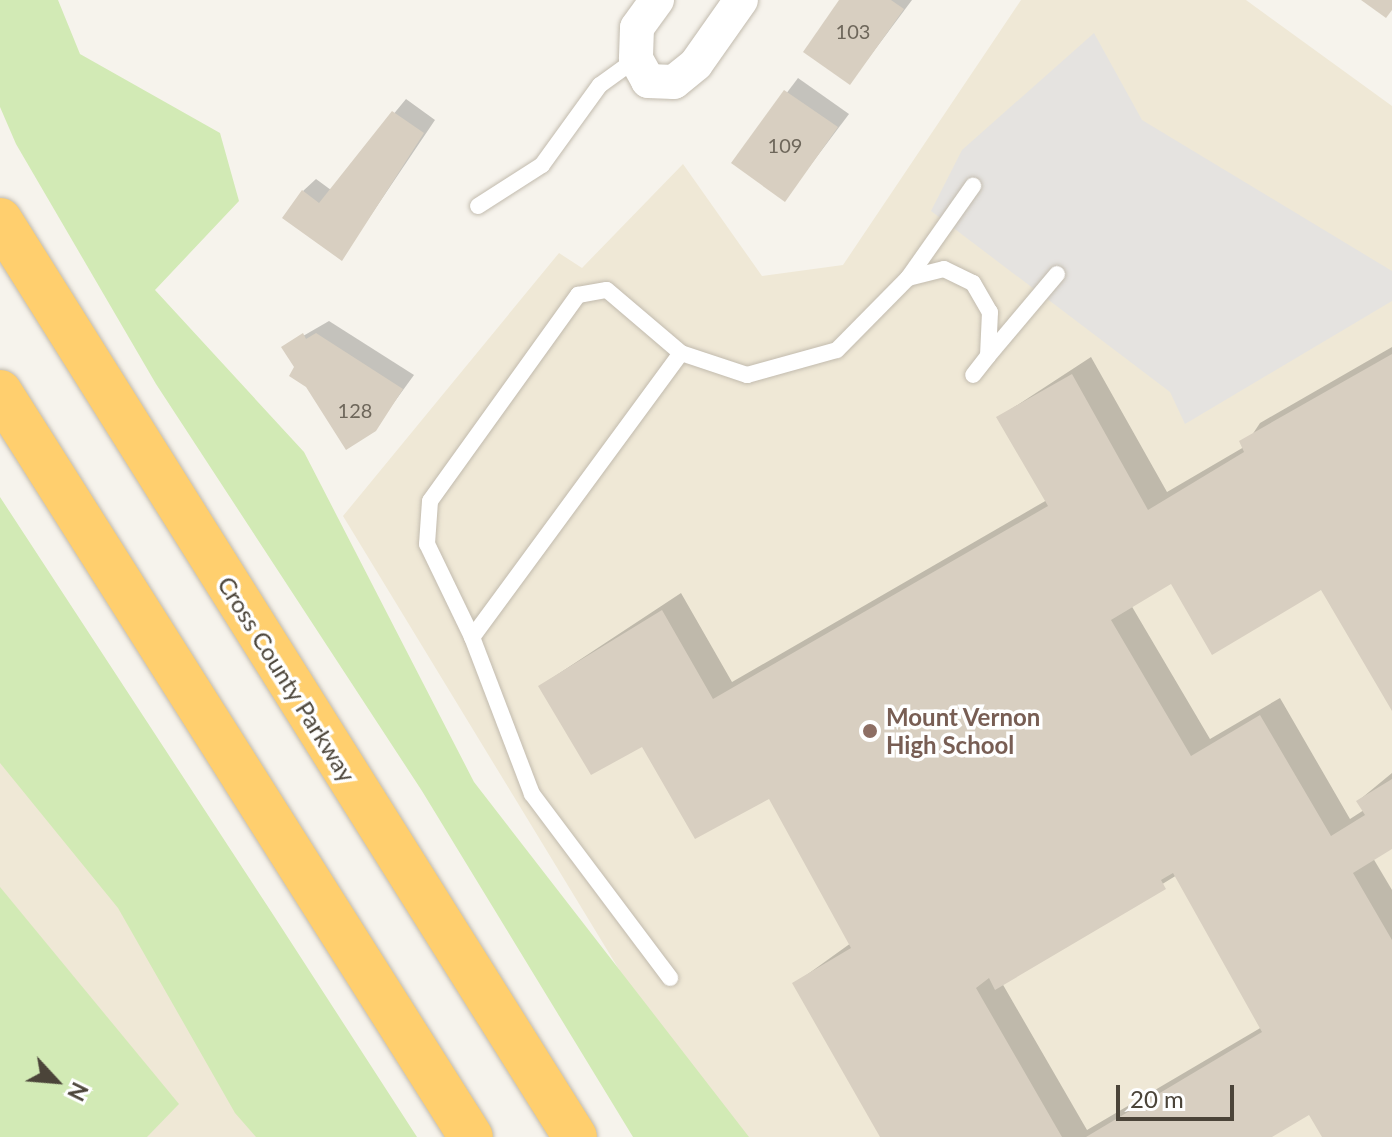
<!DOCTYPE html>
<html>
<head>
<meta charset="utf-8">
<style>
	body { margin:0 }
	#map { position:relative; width:1392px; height:1137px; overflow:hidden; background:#f6f3ec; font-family:Lato,sans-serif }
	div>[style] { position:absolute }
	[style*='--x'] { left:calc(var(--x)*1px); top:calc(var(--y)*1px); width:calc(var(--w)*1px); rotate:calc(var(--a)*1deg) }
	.education>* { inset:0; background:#efe8d6 }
	.green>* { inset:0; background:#d2eab5 }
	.parking>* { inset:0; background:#e5e3e0 }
	.shadow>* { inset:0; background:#0003 }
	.building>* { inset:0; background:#d8cfc1 }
	.roads { filter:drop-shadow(0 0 2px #c2bbae) drop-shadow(0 0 2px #c2bbae) }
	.service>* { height:16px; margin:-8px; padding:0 8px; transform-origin:8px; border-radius:8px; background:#fff }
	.minor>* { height:34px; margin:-17px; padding:0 17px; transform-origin:17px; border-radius:17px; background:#fff }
	.motorway>* { height:44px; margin:-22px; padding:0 22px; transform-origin:22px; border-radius:22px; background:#ffcf6e }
	.dots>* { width:22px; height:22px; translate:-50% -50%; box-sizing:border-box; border:4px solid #fff; border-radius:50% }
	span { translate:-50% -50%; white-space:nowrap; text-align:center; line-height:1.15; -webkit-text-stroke:7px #fff; paint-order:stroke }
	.number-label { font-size:20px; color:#6e675b }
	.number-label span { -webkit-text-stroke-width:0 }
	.street-label { font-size:24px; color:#4b4439 }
	.education-label { font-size:24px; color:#785e54; font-weight:700 }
	.left { translate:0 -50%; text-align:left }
	.north { position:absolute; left:16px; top:1041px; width:80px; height:80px; -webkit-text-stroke:6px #fff; paint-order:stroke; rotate:116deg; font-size:22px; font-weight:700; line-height:32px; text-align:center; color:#4b4439 }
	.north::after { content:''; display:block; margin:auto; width:28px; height:36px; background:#4b4439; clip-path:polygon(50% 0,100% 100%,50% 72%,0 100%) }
	.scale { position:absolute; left:1116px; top:1085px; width:118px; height:36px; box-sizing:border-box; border:4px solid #4b4439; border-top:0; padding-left:10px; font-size:24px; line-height:28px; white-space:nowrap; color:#4b4439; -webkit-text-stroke:6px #fff; paint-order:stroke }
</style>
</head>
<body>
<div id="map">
	<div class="education">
		<div style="clip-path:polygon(1021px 0,1246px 0,1392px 106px,1392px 1137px,721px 1137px,343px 516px,559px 253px,582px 268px,683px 164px,762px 276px,843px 265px)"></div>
		<div style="clip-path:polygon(0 598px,350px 1137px,0 1137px)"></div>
	</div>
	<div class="green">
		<div style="clip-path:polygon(0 0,58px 0,80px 54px,220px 133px,239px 201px,155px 290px,304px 452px,474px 782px,749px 1137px,633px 1137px,422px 791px,156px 384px,16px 144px,0 107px)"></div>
		<div style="clip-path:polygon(0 497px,274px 916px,417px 1137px,256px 1137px,235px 1113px,118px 908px,0 763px)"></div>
		<div style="clip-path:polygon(0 887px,179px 1104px,147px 1137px,0 1137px)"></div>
	</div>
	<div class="parking">
		<div style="clip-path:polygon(1094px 33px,1142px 120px,1392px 271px,1392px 301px,1185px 424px,1170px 392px,931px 211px,962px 150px)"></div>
	</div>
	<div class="shadow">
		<div style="clip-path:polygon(842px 0,912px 0,850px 83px)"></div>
		<div style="clip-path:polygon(798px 78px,849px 114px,785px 199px,734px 163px)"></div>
		<div style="clip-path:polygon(406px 99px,435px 120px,342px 258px,303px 191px,316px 179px,331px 190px)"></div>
		<div style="clip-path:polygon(329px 321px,414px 375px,374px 430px,296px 367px,284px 347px)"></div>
		<div style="clip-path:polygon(evenodd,1392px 347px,1392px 707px,1322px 587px,1172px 581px,1131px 605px,1210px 739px,1280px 698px,1350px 819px,1364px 810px,1358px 801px,1392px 773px,1392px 847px,1373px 858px,1392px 890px,1392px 1137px,1324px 1137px,1310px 1113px,1268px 1137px,882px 1137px,794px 984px,851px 943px,770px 796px,642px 744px,540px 686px,681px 593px,732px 682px,1047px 500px,999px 417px,1091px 357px,1167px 492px,1244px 447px,1260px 423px,1392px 347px,1177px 875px,1262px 1027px,1087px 1130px,1002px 983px,1177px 875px)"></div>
	</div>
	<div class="building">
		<div style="clip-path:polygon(839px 0,891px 0,904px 9px,850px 85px,803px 52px)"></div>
		<div style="clip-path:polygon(1361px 0,1392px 0,1392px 10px,1386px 18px)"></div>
		<div style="clip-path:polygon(784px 90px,838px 127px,785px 202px,731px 163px)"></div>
		<div style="clip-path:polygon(392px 111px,424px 133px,342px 261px,282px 218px,302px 190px,319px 203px)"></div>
		<div style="clip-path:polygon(303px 333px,306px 339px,316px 333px,403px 389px,376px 431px,346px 450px,306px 387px,289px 376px,294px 367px,281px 347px)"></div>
		<div style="clip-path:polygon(1392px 354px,1392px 711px,1321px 590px,1212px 655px,1171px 584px,1111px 620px,1191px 756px,1260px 715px,1331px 836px,1365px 815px,1356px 801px,1392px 779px,1392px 849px,1353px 873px,1392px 940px,1392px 1137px,1322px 1137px,1309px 1115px,1272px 1137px,1086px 1137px,1262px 1032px,1173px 873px,1161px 880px,1166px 889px,995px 990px,989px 978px,976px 988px,1062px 1137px,880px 1137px,792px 983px,851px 948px,769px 799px,695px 839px,642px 747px,591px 775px,538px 686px,662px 610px,713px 699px,1048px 506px,996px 417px,1072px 374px,1148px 510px,1244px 452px,1239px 441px)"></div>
	</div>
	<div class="roads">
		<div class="service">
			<div style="--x:478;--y:206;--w:76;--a:-32.6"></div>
			<div style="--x:542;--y:165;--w:99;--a:-54.1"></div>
			<div style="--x:600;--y:85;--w:44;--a:-35.8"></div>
			<div style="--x:908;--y:278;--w:37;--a:-14"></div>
			<div style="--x:944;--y:269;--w:32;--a:26"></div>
			<div style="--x:973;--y:283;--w:34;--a:60"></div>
			<div style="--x:990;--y:312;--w:44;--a:92.6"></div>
			<div style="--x:988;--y:356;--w:24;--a:128"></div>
			<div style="--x:681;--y:353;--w:353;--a:126.3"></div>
			<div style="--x:472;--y:637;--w:103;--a:-115.8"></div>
			<div style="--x:427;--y:544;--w:43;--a:-86"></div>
			<div style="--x:430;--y:501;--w:254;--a:-54.3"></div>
			<div style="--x:578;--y:295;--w:29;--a:-10"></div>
			<div style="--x:607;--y:290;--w:97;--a:40.4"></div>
			<div style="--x:681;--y:353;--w:70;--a:18.4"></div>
			<div style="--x:747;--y:375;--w:93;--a:-15.5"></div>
			<div style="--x:837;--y:350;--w:101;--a:-45.4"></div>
			<div style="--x:908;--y:278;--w:113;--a:-54.8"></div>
			<div style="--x:988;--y:356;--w:107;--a:-49.9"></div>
			<div style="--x:472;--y:637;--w:168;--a:69.1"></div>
			<div style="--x:532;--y:794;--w:230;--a:53.1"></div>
		</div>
		<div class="minor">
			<div style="--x:657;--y:0;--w:34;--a:126"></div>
			<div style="--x:637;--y:28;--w:31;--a:92"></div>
			<div style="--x:636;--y:59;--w:25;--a:61"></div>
			<div style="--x:648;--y:81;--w:26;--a:2"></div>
			<div style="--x:674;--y:82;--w:28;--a:-39"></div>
			<div style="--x:696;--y:64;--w:78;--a:-54.9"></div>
		</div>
		<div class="motorway">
			<div style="--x:0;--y:220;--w:1082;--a:57.91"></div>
			<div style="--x:0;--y:392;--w:881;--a:57.7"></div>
		</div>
	</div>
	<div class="dots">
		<div style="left:870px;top:731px;background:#8d6e63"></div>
	</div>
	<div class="number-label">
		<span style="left:853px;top:31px">103</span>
		<span style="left:785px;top:145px">109</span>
		<span style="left:355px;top:410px">128</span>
	</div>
	<div class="street-label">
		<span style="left:287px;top:679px;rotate:58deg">Cross County Parkway</span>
	</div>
	<div class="education-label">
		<span class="left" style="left:886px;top:731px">Mount Vernon<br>High School</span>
	</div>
	<div class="north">N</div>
	<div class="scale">20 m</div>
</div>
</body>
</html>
